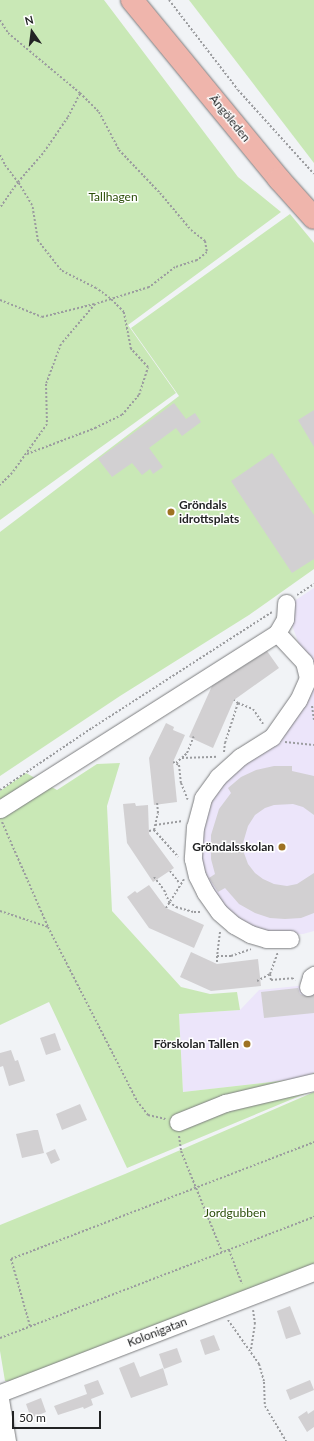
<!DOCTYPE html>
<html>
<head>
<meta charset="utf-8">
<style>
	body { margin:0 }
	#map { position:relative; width:314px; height:1441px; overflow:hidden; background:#f1f3f6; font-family:Lato,sans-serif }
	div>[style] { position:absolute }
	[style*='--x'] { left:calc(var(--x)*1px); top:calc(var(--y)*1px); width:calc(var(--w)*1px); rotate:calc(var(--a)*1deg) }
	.education>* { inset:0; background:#ece5fa }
	.green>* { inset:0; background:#c9e8b6 }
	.building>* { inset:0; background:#d2d0d2 }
	.path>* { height:2px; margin-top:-1px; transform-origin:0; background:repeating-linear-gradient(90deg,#9b9c9f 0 2px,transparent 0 4px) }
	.roads { filter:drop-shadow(0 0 1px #7c7d7f) drop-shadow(0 0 1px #7c7d7f) }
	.minor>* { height:17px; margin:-8.5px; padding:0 8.5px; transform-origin:8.5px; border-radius:8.5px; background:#fff }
	.major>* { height:22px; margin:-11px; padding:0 11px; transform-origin:11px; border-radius:11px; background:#efb5ac }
	.dots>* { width:11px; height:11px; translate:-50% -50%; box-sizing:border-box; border:2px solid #fff; border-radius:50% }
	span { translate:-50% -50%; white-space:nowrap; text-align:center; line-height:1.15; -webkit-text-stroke:3px #fff; paint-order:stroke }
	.street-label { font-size:12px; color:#222324 }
	.park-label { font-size:12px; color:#2b4e09 }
	.poi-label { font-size:12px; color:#222324; font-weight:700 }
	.left { translate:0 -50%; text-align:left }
	.right { translate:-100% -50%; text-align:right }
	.north { position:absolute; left:12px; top:12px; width:40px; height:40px; -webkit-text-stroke:3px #fff; paint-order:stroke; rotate:346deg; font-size:11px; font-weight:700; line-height:16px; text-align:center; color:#222324 }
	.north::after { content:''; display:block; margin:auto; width:14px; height:18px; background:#222324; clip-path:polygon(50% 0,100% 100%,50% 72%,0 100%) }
	.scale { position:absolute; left:12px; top:1411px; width:89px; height:18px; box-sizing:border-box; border:2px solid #222324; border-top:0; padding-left:5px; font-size:12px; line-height:14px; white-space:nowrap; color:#222324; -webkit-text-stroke:3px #fff; paint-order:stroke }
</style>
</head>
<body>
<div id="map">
	<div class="education">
		<div style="clip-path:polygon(314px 588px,314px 931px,303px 934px,272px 935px,258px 932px,222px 910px,197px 862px,209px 797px,312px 678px,285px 607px)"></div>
		<div style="clip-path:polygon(314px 981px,314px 1073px,306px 1078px,183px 1092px,179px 1014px,240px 1010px,259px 990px,307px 985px)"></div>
	</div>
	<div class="green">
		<div style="clip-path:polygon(0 0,104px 0,238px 177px,281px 212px,128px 325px,176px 393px,0 520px)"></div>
		<div style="clip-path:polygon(189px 0,314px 0,314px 163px)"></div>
		<div style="clip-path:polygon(290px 214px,314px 243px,314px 569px,249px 615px,120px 696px,0 776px,0 532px,179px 396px,131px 328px)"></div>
		<div style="clip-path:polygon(120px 763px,107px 806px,112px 911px,181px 987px,210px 994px,237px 992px,240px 1010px,179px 1014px,183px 1092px,306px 1078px,314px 1073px,314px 1090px,127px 1168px,49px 1002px,0 1025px,0 791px,26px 773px,57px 790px,97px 764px)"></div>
		<div style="clip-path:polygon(314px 1092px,314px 1267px,14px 1382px,5px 1381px,0 1351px,0 1225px,125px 1174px)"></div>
	</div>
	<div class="building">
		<div style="clip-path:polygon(174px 403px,186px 419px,195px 413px,201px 422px,182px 436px,176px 428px,149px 448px,163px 467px,153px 474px,150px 469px,142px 475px,132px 463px,112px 477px,98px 459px)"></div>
		<div style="clip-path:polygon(314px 410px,314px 447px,298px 420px)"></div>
		<div style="clip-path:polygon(272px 453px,314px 515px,314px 559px,292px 573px,231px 481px)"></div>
		<div style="clip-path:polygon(267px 651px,279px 668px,234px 700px,213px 748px,189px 737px,212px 686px)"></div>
		<div style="clip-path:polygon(166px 723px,174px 727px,173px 730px,185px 735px,173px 762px,177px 802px,154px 805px,149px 758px)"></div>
		<div style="clip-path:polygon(274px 766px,292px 766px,292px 771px,314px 776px,314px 815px,303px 807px,293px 804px,274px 805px,265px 808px,255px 815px,248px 826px,243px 843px,244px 853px,248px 864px,255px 873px,263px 879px,274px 884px,287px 886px,297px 884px,314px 873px,314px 913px,301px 918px,285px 919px,270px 918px,255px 913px,239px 904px,225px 888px,218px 892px,209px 878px,215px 874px,211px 859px,211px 835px,219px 809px,231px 793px,228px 788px,241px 777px,256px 770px)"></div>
		<div style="clip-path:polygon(135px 803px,136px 806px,148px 805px,149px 834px,174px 868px,153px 882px,127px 843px,123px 804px)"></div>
		<div style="clip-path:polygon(149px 885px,166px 908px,204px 925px,194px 948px,149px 928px,127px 897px,135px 891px,137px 893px)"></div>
		<div style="clip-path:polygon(191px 952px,217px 964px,258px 959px,261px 986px,211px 991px,180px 977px)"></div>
		<div style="clip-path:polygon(298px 988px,300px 994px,305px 996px,314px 995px,314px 1013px,264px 1018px,261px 992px)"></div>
		<div style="clip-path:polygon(55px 1033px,61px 1050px,46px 1055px,40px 1038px)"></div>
		<div style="clip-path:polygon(11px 1050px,15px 1061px,18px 1060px,25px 1081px,9px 1086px,3px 1066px,0 1067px,0 1053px)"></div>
		<div style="clip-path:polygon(80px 1104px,87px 1120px,62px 1130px,56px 1114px)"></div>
		<div style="clip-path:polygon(34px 1130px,38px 1130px,44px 1153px,22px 1158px,16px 1134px)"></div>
		<div style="clip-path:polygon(55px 1149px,60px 1160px,51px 1164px,46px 1153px)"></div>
		<div style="clip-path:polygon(290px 1306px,301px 1334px,286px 1339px,277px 1311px)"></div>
		<div style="clip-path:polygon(214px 1335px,220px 1350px,205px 1355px,200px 1340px)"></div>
		<div style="clip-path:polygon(177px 1348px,182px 1362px,164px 1369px,159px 1354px)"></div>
		<div style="clip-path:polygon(134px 1362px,140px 1377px,163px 1368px,168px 1385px,131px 1398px,119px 1368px)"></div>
		<div style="clip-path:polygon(98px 1380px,104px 1394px,91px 1399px,93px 1405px,84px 1409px,83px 1407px,58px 1415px,54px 1406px,87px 1394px,84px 1385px)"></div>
		<div style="clip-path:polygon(310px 1380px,314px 1390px,290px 1400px,286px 1390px)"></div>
		<div style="clip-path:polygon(41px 1398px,46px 1412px,31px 1418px,26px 1404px)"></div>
		<div style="clip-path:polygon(314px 1410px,314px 1427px,307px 1432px,298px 1417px,307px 1411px,308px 1414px)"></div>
	</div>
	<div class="path">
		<div style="--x:169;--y:0;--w:113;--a:52.5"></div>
		<div style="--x:238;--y:90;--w:113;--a:47.9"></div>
		<div style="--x:0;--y:20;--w:15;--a:58"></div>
		<div style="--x:8;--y:33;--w:94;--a:39.8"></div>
		<div style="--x:80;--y:93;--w:27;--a:45"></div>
		<div style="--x:99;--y:112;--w:43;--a:62.2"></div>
		<div style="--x:119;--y:150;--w:59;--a:46.4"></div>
		<div style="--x:160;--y:193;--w:48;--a:50"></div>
		<div style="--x:191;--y:230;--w:18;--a:38"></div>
		<div style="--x:205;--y:241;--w:11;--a:80"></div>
		<div style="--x:207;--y:252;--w:13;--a:141"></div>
		<div style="--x:197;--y:260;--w:23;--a:162"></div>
		<div style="--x:175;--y:267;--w:33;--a:142"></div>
		<div style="--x:149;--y:287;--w:57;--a:162.5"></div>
		<div style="--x:95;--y:304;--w:52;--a:130.4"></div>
		<div style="--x:61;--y:344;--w:43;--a:110.6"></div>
		<div style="--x:46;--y:384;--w:40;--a:88.6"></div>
		<div style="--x:47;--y:424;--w:60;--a:125.5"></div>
		<div style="--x:12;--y:473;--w:17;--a:135"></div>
		<div style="--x:0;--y:155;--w:11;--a:63"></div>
		<div style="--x:5;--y:165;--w:21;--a:53"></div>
		<div style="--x:18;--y:182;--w:32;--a:125"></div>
		<div style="--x:0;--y:300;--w:45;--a:22"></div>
		<div style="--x:42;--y:317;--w:54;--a:-14"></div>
		<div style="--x:27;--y:454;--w:73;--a:-20.9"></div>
		<div style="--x:95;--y:428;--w:30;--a:-26"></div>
		<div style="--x:122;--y:415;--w:26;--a:-50"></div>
		<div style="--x:139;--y:395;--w:29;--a:-72"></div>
		<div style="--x:148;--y:367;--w:25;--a:-133"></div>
		<div style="--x:131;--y:349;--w:38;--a:-101"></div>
		<div style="--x:124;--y:312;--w:20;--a:-135"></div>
		<div style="--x:110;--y:298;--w:17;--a:-144"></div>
		<div style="--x:96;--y:288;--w:39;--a:-153"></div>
		<div style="--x:61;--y:270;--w:37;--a:-128"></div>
		<div style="--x:38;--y:241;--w:36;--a:-99"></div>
		<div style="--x:32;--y:205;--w:27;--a:-121"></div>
		<div style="--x:18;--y:182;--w:40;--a:-49"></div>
		<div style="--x:44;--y:152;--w:42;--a:-55.6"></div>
		<div style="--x:68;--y:117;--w:27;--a:-63"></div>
		<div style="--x:297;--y:595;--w:20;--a:-33"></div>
		<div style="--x:238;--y:703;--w:16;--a:22"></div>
		<div style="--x:253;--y:709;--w:18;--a:56"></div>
		<div style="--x:312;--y:706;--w:14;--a:82"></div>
		<div style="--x:285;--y:742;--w:29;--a:6"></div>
		<div style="--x:224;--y:752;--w:9;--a:-84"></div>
		<div style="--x:225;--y:743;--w:42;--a:-72"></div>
		<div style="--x:238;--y:703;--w:5;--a:-143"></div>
		<div style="--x:182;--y:758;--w:36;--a:-2"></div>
		<div style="--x:173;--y:762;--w:7;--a:27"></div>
		<div style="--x:179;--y:765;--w:18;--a:84"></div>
		<div style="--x:181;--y:783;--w:18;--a:68"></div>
		<div style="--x:176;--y:763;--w:15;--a:-42"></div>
		<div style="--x:187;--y:753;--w:18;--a:-68"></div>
		<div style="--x:0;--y:790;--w:111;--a:-34"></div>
		<div style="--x:92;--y:728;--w:214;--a:-32.8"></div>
		<div style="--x:2;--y:822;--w:115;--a:66.3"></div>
		<div style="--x:48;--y:927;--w:195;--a:62.9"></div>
		<div style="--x:137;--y:1101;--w:18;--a:52"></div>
		<div style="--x:148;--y:1115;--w:18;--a:13"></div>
		<div style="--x:155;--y:825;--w:28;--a:-8"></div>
		<div style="--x:154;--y:830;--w:17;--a:-77"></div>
		<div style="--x:158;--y:813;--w:12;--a:-95"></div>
		<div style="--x:149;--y:831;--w:5;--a:-11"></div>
		<div style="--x:154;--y:830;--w:36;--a:48"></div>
		<div style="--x:170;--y:871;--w:16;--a:52"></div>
		<div style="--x:154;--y:877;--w:16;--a:52"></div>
		<div style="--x:164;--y:890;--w:13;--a:67"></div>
		<div style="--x:169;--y:902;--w:9;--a:36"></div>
		<div style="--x:176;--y:907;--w:19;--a:16"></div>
		<div style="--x:194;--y:912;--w:8;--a:0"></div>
		<div style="--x:166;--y:908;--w:34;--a:-58"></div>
		<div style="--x:0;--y:911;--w:51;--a:18.4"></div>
		<div style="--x:220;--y:932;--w:24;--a:97"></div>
		<div style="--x:217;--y:956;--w:14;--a:0"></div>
		<div style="--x:231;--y:956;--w:21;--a:-19"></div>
		<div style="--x:217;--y:956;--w:8;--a:90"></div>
		<div style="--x:270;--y:974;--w:6;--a:81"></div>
		<div style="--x:271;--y:980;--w:21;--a:-5"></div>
		<div style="--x:292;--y:978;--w:4;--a:34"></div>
		<div style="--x:257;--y:981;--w:15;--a:-28"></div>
		<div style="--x:270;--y:974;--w:23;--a:-70"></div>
		<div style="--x:179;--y:1136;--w:15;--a:82"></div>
		<div style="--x:181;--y:1151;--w:109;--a:67.9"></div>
		<div style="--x:229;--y:1250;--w:36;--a:69"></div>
		<div style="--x:228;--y:1320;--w:54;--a:54.8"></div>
		<div style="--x:259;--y:1364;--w:19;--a:74"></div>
		<div style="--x:264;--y:1382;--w:24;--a:88"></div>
		<div style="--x:265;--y:1406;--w:41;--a:59"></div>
		<div style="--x:30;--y:1326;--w:70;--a:-105.8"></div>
		<div style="--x:11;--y:1259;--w:325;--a:-21.1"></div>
		<div style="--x:0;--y:1338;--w:337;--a:-21.1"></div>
		<div style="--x:251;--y:1349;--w:25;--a:-81"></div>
		<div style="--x:255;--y:1324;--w:14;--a:-98"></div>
	</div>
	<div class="roads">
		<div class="minor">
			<div style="--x:277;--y:633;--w:40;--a:47"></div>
			<div style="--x:304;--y:662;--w:16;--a:76"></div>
			<div style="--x:308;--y:678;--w:24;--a:114"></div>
			<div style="--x:298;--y:700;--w:45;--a:125.1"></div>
			<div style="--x:272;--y:737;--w:38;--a:148"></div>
			<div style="--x:240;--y:757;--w:30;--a:138"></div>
			<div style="--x:218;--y:777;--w:26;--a:126"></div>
			<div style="--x:203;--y:798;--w:30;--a:105"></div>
			<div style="--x:195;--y:827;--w:32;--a:94"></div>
			<div style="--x:193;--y:859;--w:17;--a:77"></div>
			<div style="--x:197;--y:876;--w:18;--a:63"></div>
			<div style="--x:205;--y:892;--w:24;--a:55"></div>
			<div style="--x:219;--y:912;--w:20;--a:41"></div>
			<div style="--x:234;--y:925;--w:18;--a:29"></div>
			<div style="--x:250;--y:934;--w:17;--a:17"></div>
			<div style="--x:266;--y:939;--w:24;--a:0"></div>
			<div style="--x:0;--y:809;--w:328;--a:-32.4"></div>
			<div style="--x:277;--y:633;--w:16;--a:-60"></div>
			<div style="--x:285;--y:619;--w:16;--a:-86"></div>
			<div style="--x:308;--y:987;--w:10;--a:-73"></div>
			<div style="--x:311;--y:977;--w:4;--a:-34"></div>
			<div style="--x:178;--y:1122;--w:51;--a:-22"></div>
			<div style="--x:225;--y:1103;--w:91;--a:-13.3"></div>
			<div style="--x:0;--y:1393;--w:337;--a:-21.1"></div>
			<div style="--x:0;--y:1399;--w:43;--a:80.5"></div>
		</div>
		<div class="major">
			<div style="--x:132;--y:0;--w:232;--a:50.6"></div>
			<div style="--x:279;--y:179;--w:52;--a:48.1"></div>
		</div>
	</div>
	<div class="dots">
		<div style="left:171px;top:512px;background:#9e7222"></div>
		<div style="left:282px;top:847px;background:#9e7222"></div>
		<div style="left:247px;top:1044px;background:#9e7222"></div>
	</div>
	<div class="street-label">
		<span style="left:230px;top:118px;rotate:51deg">Ängöleden</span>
		<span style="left:157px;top:1332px;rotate:-21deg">Kolonigatan</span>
	</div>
	<div class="park-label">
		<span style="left:113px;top:197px">Tallhagen</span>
		<span style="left:235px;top:1213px">Jordgubben</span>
	</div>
	<div class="poi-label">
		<span class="left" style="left:179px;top:512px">Gröndals<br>idrottsplats</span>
		<span class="right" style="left:274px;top:847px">Gröndalsskolan</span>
		<span class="right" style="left:239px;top:1044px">Förskolan Tallen</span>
	</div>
	<div class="north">N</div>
	<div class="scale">50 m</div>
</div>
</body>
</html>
